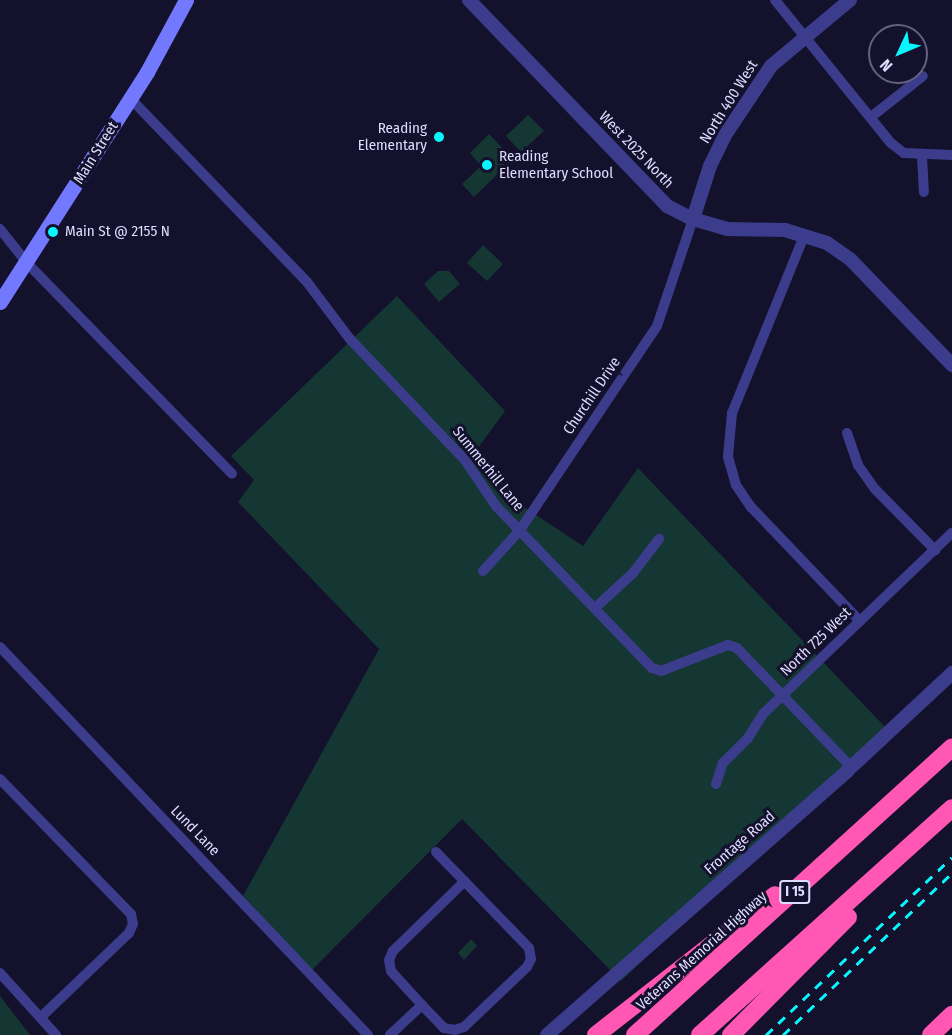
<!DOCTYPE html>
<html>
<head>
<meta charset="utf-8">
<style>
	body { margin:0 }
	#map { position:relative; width:952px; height:1035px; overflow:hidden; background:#14112c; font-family:"Fira Sans Condensed",sans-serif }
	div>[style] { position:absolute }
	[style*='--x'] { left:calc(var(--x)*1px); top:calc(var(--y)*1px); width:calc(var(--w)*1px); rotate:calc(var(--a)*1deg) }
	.green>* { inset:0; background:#143733 }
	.minor>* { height:10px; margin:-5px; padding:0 5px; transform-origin:5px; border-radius:5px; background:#3b3d8c }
	.tertiary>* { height:14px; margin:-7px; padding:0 7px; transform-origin:7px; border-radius:7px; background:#3b3d8c }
	.secondary>* { height:15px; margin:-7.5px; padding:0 7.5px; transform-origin:7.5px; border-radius:7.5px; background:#7379ff }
	.motorway>* { height:18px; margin:-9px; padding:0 9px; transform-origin:9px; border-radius:9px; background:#ff57b3 }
	.rail>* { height:3px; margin-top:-1.5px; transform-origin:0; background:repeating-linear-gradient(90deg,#08f7ff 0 9px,transparent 0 17px) }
	.dots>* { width:16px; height:16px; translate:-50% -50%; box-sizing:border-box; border:3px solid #14112c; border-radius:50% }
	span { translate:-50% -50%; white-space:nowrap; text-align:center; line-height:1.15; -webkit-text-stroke:6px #14112c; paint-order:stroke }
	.shield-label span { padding:2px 4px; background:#14112c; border:2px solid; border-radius:4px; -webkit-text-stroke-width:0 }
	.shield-label { font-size:14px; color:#dedcff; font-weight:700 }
	.street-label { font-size:15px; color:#dedcff }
	.poi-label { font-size:15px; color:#dedcff }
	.right { translate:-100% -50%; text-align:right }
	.left { translate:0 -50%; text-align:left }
	.north { position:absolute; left:868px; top:24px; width:60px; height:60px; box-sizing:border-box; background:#14112c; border:2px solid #656280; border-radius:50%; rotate:226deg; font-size:16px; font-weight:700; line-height:24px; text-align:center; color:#dedcff }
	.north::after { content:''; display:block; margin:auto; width:21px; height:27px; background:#08f7ff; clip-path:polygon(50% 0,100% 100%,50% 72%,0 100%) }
</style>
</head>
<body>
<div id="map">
	<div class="green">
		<div style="clip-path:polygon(528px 115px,544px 131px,521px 152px,506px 136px)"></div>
		<div style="clip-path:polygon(489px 134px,513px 159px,474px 197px,462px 184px,481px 166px,470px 153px)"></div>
		<div style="clip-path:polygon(483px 245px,503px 264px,487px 281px,467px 263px)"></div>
		<div style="clip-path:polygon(438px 271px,449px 271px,460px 284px,439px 302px,424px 284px)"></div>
		<div style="clip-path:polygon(397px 296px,505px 411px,475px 452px,524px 507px,583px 546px,638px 468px,887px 729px,621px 981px,462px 819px,312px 970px,243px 896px,379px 649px,238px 502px,254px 480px,231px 456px)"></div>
		<div style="clip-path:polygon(471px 939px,477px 946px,464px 960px,458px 953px)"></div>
		<div style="clip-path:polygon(0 996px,30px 1035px,0 1035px)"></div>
	</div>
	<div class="minor">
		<div style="--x:775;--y:0;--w:184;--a:51"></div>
		<div style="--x:891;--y:143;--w:16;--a:38"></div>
		<div style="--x:904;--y:153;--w:48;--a:2.4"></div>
		<div style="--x:130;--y:98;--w:255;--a:46.1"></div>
		<div style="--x:307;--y:282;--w:71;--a:53"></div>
		<div style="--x:350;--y:339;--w:167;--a:46.5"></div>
		<div style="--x:465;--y:460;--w:55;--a:56"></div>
		<div style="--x:496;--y:506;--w:225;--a:46.1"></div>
		<div style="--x:652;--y:668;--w:9;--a:18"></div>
		<div style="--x:661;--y:671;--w:72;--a:-21.2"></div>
		<div style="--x:728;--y:645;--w:9;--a:18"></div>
		<div style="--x:737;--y:648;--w:165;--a:46.2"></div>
		<div style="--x:871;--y:117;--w:66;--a:-38.3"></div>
		<div style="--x:922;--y:156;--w:36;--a:87"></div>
		<div style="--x:0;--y:229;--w:43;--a:51.5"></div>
		<div style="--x:27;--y:263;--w:294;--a:45.8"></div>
		<div style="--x:804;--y:236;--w:191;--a:112.1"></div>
		<div style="--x:732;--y:413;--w:44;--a:95.2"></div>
		<div style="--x:728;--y:457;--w:29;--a:74"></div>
		<div style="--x:736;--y:485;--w:27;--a:56"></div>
		<div style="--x:751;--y:507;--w:158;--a:46.3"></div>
		<div style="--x:847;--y:433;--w:34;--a:71"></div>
		<div style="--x:858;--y:465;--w:29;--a:55"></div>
		<div style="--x:875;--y:489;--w:86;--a:45.5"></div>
		<div style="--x:483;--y:571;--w:55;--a:-47.9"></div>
		<div style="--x:520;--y:530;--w:246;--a:-56.1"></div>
		<div style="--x:657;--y:326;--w:113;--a:-71.4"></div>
		<div style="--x:595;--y:608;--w:52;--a:-42.6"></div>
		<div style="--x:633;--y:573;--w:43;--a:-52.6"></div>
		<div style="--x:0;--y:647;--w:535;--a:46.52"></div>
		<div style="--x:0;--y:779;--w:188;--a:45.9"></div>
		<div style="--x:131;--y:914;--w:10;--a:79"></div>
		<div style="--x:133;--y:924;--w:10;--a:114"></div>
		<div style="--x:129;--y:933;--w:120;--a:136.3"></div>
		<div style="--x:716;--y:784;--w:22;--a:-72"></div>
		<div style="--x:723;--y:763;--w:35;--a:-45"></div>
		<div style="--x:748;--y:738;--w:28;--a:-58"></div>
		<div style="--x:763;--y:714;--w:262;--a:-43.8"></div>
		<div style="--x:436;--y:852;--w:134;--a:45.9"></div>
		<div style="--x:529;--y:948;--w:11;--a:80"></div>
		<div style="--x:531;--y:959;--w:9;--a:117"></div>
		<div style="--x:527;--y:967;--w:87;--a:136.4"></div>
		<div style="--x:464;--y:1027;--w:9;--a:162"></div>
		<div style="--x:455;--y:1030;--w:11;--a:-170"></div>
		<div style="--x:444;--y:1028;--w:32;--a:-134"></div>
		<div style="--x:422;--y:1005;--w:46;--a:-132.4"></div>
		<div style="--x:391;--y:971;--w:11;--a:-100"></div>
		<div style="--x:389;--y:960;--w:10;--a:-66"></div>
		<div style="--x:393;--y:951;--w:100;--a:-44.2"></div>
		<div style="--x:0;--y:973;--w:84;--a:47.9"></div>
		<div style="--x:390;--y:1035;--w:44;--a:-43.2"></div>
	</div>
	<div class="tertiary">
		<div style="--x:469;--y:0;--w:286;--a:46.1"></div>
		<div style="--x:667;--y:206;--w:29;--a:27"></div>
		<div style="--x:693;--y:219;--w:35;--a:16"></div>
		<div style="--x:727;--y:229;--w:58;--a:1"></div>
		<div style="--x:785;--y:230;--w:44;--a:17.2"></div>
		<div style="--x:827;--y:243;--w:29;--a:35"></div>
		<div style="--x:851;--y:260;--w:146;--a:46.1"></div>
		<div style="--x:693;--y:219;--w:56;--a:-72.2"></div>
		<div style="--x:710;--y:166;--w:34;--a:-64"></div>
		<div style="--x:725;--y:135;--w:83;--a:-56.3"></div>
		<div style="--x:771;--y:66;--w:103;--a:-39.9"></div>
		<div style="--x:547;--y:1035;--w:400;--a:-41.3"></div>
		<div style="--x:847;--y:771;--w:144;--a:-43"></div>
	</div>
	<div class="secondary">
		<div style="--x:0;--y:302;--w:273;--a:-57.4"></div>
		<div style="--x:147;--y:72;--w:82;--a:-61.6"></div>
	</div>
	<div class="motorway">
		<div style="--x:596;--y:1035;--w:227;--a:-38"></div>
		<div style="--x:635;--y:1035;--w:428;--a:-42.2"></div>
		<div style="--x:700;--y:1035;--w:339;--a:-42"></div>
		<div style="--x:731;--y:1035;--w:166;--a:-45.2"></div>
		<div style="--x:931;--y:1035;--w:29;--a:-44"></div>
	</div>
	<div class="rail">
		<div style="--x:766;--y:1035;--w:257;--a:-43.7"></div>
		<div style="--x:783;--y:1035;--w:234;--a:-43.8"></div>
	</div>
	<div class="dots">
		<div style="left:439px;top:137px;background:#08f7ff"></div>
		<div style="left:487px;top:165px;background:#08f7ff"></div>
		<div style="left:53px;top:232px;background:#08f7ff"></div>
	</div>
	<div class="shield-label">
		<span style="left:795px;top:892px">I 15</span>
	</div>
	<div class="street-label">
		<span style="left:729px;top:102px;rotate:-58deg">North 400 West</span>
		<span style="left:636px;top:150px;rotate:46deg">West 2025 North</span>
		<span style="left:96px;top:153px;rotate:-58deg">Main Street</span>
		<span style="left:592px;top:396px;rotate:-56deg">Churchill Drive</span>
		<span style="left:488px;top:469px;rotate:51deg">Summerhill Lane</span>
		<span style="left:816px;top:642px;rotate:-44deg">North 725 West</span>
		<span style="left:195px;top:831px;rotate:46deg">Lund Lane</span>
		<span style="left:740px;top:843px;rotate:-41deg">Frontage Road</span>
		<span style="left:702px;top:951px;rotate:-42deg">Veterans Memorial Highway</span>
	</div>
	<div class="poi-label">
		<span class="right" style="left:427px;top:137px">Reading<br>Elementary</span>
		<span class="left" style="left:499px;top:165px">Reading<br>Elementary School</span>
		<span class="left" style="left:65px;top:232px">Main St @ 2155 N</span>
	</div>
	<div class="north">N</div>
</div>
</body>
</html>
